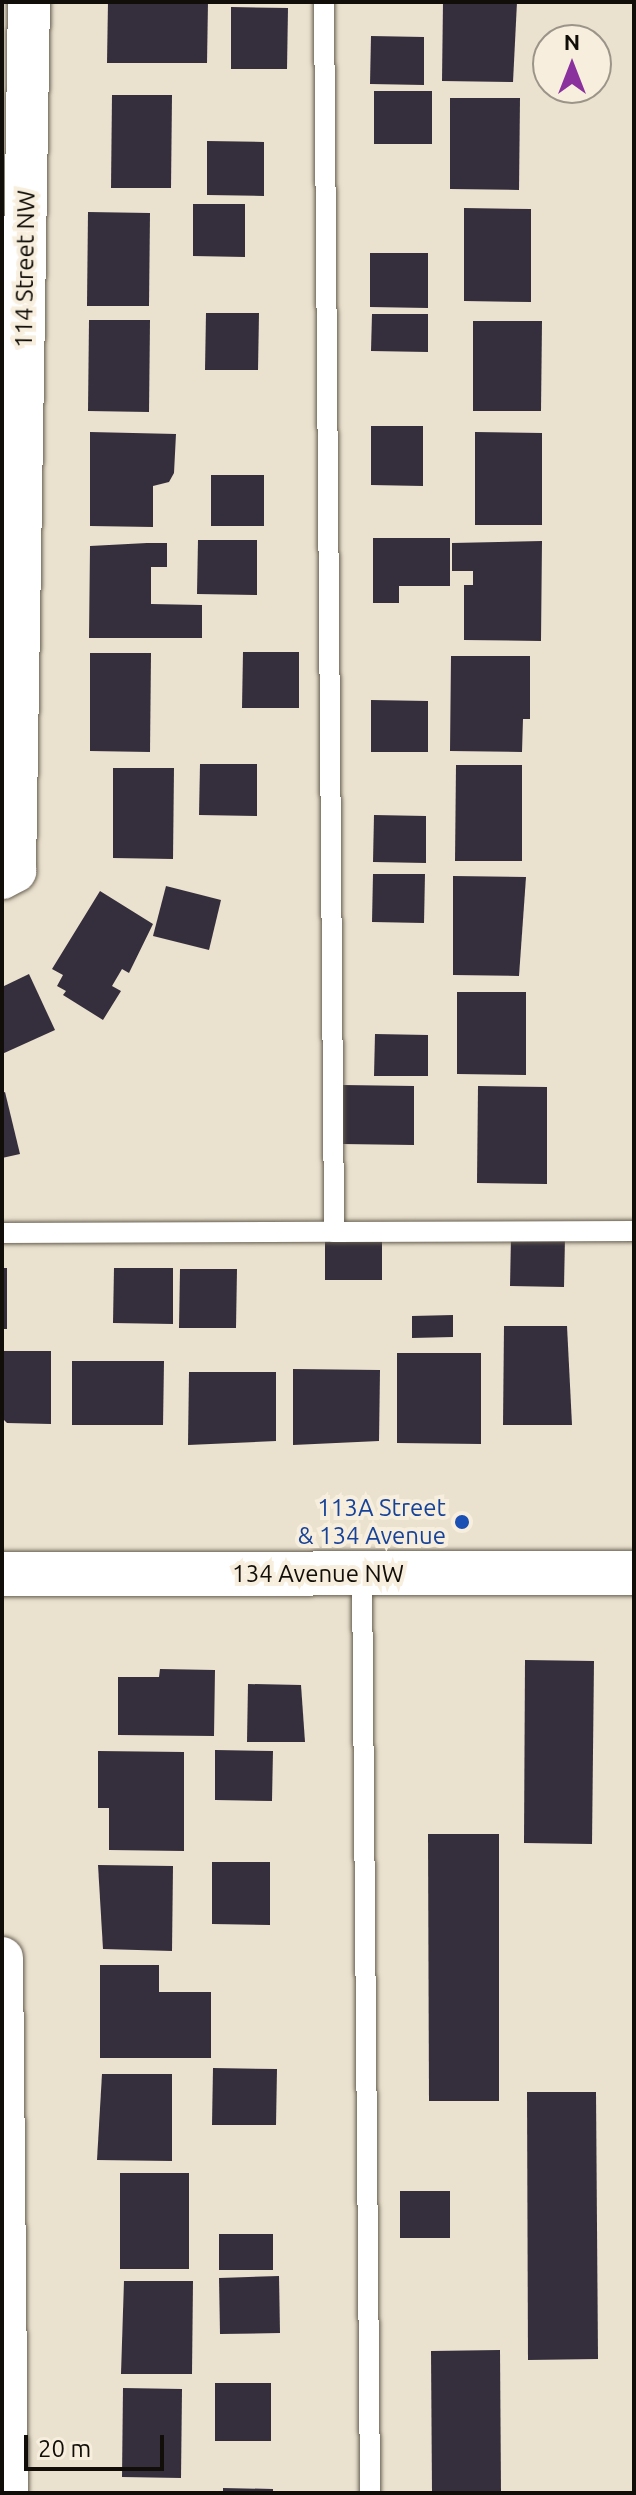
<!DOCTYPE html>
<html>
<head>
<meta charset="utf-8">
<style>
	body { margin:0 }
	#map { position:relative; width:636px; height:2495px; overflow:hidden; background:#eae1cf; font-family:Ubuntu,sans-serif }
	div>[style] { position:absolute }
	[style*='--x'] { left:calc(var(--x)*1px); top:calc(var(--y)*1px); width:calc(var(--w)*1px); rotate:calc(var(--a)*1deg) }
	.building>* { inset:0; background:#352f3d }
	.roads { filter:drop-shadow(0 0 2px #655d4e) drop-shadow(0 0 2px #655d4e) }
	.service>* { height:20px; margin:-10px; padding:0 10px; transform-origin:10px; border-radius:10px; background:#fff }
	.minor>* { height:42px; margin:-21px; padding:0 21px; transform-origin:21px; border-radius:21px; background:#fff }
	.tertiary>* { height:44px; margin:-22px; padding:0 22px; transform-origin:22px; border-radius:22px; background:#fff }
	.dots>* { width:22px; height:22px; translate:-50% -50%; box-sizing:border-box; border:4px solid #f7eedd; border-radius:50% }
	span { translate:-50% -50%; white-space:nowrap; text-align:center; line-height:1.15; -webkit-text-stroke:8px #f7eedd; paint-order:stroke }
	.street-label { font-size:24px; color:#110e09 }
	.transit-label { font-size:24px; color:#164399 }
	.right { translate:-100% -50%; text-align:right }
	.frame { position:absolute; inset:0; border:4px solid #110e09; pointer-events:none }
	.north { position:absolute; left:532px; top:24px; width:80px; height:80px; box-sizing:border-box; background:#f7eedd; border:2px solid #9b9488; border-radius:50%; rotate:0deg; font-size:22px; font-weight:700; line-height:32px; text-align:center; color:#110e09 }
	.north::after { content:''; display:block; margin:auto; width:28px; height:36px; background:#8b319d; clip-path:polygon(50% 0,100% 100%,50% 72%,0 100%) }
	.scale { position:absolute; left:24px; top:2435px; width:140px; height:36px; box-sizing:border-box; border:4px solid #110e09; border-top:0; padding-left:10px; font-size:24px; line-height:28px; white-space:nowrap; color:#110e09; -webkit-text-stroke:6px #f7eedd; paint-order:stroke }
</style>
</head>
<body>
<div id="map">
	<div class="building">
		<div style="clip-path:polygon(108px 2px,208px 2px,207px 63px,107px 63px)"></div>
		<div style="clip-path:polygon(443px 2px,517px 2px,513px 82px,442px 81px)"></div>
		<div style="clip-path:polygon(231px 7px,288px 8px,287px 69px,231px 69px)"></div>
		<div style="clip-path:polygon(371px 36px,424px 37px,424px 85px,370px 84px)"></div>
		<div style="clip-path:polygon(374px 91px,432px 91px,432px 144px,374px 144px)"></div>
		<div style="clip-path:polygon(112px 95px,172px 95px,171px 188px,111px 188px)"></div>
		<div style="clip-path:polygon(450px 98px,520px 98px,519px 190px,450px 189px)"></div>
		<div style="clip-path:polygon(207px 141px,264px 142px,264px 196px,207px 195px)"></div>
		<div style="clip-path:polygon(193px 204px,245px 204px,245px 257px,193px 256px)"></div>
		<div style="clip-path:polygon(464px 208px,531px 209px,531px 302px,464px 301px)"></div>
		<div style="clip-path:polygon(88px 212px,150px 213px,149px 306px,87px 306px)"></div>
		<div style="clip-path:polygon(370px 253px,428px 253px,428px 308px,370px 307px)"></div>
		<div style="clip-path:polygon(206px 313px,259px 313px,258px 370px,205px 370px)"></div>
		<div style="clip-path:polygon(372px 314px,428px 314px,428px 352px,371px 351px)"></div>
		<div style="clip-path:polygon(89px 320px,150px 320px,149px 412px,88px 411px)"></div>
		<div style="clip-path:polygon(473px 321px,542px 321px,541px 411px,473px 411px)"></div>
		<div style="clip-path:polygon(371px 426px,423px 426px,423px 486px,371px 485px)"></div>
		<div style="clip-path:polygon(90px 432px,176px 434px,174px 473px,169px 482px,153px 486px,153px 527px,90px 526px)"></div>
		<div style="clip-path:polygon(475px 432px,542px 433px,542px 525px,475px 525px)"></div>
		<div style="clip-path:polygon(211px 475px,264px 475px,264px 526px,211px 526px)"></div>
		<div style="clip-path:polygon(373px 538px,450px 538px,450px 586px,399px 586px,399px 603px,373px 603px)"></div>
		<div style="clip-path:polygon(198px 540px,257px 540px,257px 595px,197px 594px)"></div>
		<div style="clip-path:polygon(542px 541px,541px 641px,464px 640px,464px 585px,473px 585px,473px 571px,452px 571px,452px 543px)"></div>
		<div style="clip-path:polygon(147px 543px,167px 543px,167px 567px,151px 567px,151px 604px,202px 605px,202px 638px,89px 638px,90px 546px)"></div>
		<div style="clip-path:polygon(243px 652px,299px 652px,299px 708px,242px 708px)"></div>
		<div style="clip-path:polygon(90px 653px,151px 653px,150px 752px,90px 751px)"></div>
		<div style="clip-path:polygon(451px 656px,530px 656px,530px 719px,523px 719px,522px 752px,450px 751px)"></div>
		<div style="clip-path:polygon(371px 700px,428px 701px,428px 752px,371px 752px)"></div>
		<div style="clip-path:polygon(200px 764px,257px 764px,257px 816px,199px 815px)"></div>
		<div style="clip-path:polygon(456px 765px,522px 765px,522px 861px,455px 861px)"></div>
		<div style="clip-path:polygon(113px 768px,174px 768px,173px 859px,113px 858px)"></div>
		<div style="clip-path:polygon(374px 815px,426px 816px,426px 863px,373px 862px)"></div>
		<div style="clip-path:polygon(373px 874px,425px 874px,424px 923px,372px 922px)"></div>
		<div style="clip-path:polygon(453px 876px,526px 877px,519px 976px,453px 975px)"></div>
		<div style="clip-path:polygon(166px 886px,221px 900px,209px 950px,153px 936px)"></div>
		<div style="clip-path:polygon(100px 891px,153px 924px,129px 973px,122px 969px,112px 986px,121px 991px,103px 1020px,63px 995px,66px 991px,57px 986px,63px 975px,52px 969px)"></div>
		<div style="clip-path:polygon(29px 974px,55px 1030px,2px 1054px,2px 987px)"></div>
		<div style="clip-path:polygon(457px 992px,526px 992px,526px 1075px,457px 1074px)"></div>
		<div style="clip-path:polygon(375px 1034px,428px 1035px,428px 1076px,374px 1076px)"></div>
		<div style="clip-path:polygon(343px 1085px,414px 1086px,414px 1145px,342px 1144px)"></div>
		<div style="clip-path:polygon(478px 1086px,547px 1087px,547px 1184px,477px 1183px)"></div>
		<div style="clip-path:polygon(5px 1092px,20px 1154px,2px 1158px,2px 1093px)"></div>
		<div style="clip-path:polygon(511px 1237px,565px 1237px,564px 1287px,510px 1286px)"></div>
		<div style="clip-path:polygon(325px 1240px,382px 1240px,382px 1280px,325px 1280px)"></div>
		<div style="clip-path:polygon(2px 1268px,7px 1268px,7px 1329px,2px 1329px)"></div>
		<div style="clip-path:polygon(114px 1268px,173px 1268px,173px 1324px,113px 1323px)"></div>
		<div style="clip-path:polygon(180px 1269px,237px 1269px,236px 1328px,179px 1328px)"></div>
		<div style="clip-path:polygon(453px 1315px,453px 1337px,412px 1338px,412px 1316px)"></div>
		<div style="clip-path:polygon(504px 1326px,567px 1326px,572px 1425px,503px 1425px)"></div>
		<div style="clip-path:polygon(2px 1351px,51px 1351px,51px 1424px,7px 1423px,2px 1418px)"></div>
		<div style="clip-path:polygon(397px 1353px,481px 1353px,481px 1444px,397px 1443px)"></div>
		<div style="clip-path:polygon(72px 1361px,164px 1361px,163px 1425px,72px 1425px)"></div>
		<div style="clip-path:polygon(293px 1369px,380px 1370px,379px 1441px,293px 1445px)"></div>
		<div style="clip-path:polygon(189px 1372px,276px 1372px,276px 1441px,188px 1445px)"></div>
		<div style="clip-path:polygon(525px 1660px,594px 1661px,592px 1844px,524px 1843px)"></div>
		<div style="clip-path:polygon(160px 1669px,215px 1670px,214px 1736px,118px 1735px,118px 1677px,159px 1677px)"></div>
		<div style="clip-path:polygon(248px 1684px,301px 1685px,305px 1742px,247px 1742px)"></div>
		<div style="clip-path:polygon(215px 1750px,273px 1751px,272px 1801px,215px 1800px)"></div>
		<div style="clip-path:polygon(98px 1751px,184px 1752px,184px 1851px,109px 1850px,109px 1808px,98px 1808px)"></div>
		<div style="clip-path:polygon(428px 1834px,499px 1834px,499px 2101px,429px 2101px)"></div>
		<div style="clip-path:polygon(212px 1862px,270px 1862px,270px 1925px,212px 1924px)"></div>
		<div style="clip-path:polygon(98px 1865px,173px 1866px,172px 1951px,103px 1949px)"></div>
		<div style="clip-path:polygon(100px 1965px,159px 1965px,159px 1992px,211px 1992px,211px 2058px,100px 2058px)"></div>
		<div style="clip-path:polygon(213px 2068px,277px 2069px,276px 2125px,212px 2125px)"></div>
		<div style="clip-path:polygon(102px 2074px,172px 2074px,172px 2161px,97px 2160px)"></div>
		<div style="clip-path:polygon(527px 2092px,596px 2092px,598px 2359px,528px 2360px)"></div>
		<div style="clip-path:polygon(120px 2173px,189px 2173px,189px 2269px,120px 2269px)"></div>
		<div style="clip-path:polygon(400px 2191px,450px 2191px,450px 2238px,400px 2238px)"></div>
		<div style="clip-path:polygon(219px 2234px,273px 2234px,273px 2270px,219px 2270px)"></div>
		<div style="clip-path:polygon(279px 2276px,280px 2333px,220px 2334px,219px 2278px)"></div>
		<div style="clip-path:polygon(124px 2281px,193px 2281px,192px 2374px,121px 2374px)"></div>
		<div style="clip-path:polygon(500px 2350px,501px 2493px,432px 2493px,431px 2351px)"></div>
		<div style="clip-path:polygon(215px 2383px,271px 2383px,271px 2441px,215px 2441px)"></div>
		<div style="clip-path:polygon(123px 2388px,182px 2389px,181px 2478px,122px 2477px)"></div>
		<div style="clip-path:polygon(223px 2488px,273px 2489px,273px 2493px,223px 2493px)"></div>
	</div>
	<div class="roads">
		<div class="service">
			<div style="--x:324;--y:2;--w:1230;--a:89.53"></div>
			<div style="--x:334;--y:1232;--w:300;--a:-0.2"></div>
			<div style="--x:2;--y:1233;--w:332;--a:-0.2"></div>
			<div style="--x:362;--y:1573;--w:920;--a:89.5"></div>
		</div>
		<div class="minor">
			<div style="--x:2;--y:878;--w:15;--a:-28"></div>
			<div style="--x:15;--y:871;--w:869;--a:-89.08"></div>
			<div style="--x:2;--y:1958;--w:535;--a:89.46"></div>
		</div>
		<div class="tertiary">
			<div style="--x:2;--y:1574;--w:632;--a:-0.09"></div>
		</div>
	</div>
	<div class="dots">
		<div style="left:462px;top:1522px;background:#1a4fb4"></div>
	</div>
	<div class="street-label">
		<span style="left:25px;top:269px;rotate:-89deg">114 Street NW</span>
		<span style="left:318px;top:1574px">134 Avenue NW</span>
	</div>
	<div class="transit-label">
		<span class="right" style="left:446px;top:1522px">113A Street<br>&amp; 134 Avenue</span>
	</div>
	<div class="frame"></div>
	<div class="north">N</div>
	<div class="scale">20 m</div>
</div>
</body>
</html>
